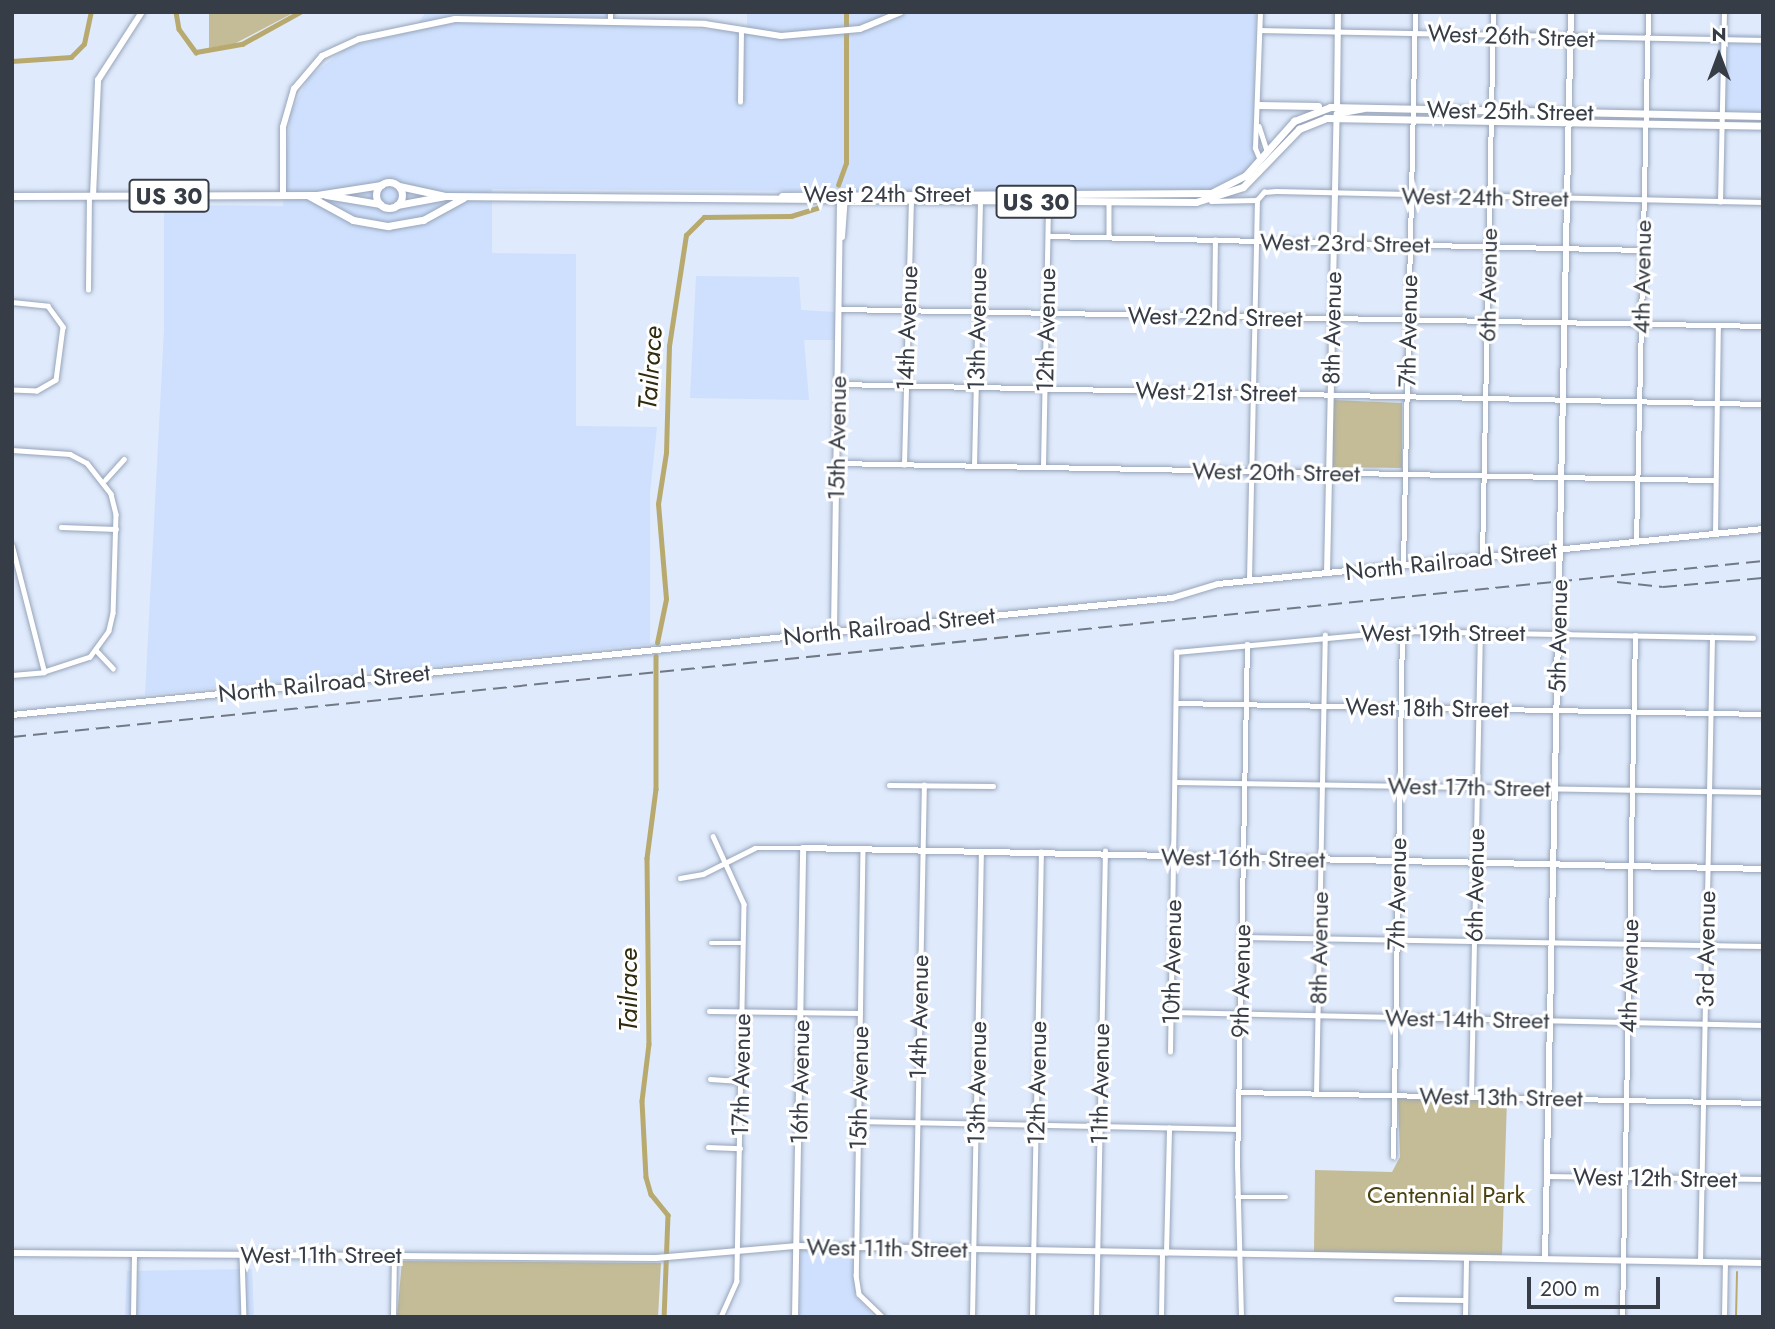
<!DOCTYPE html>
<html>
<head>
<meta charset="utf-8">
<style>
	body { margin:0 }
	#map { position:relative; width:1775px; height:1329px; overflow:hidden; background:#dfeafc; font-family:Jost,sans-serif }
	div>[style] { position:absolute }
	[style*='--x'] { left:calc(var(--x)*1px); top:calc(var(--y)*1px); width:calc(var(--w)*1px); rotate:calc(var(--a)*1deg) }
	.built>* { inset:0; background:#cee0fd }
	.green>* { inset:0; background:#c4bc96 }
	.stream>* { height:2px; margin:-1px; padding:0 1px; transform-origin:1px; border-radius:1px; background:#b8aa6e }
	.canal>* { height:4.5px; margin:-2.25px; padding:0 2.25px; transform-origin:2.25px; border-radius:2.25px; background:#b8aa6e }
	.roads { filter:drop-shadow(0 0 2px #97a4b9) drop-shadow(0 0 2px #97a4b9) }
	.street>* { height:4.5px; margin:-2.25px; padding:0 2.25px; transform-origin:2.25px; border-radius:2.25px; background:#fff }
	.secondary>* { height:6px; margin:-3px; padding:0 3px; transform-origin:3px; border-radius:3px; background:#fff }
	.primary>* { height:7px; margin:-3.5px; padding:0 3.5px; transform-origin:3.5px; border-radius:3.5px; background:#fff }
	.primary>.ring { margin:-3.5px; padding:0; box-sizing:content-box; background:none; border:7px solid #fff; border-radius:50% }
	.rail>* { height:2px; margin-top:-1px; transform-origin:0; background:repeating-linear-gradient(90deg,#717985 0 14px,transparent 0 21px) }
	span { translate:-50% -50%; white-space:nowrap; text-align:center; line-height:1.15; -webkit-text-stroke:6px #fff; paint-order:stroke }
	.shield-label span { padding:2px 5px; background:#fff; border:2px solid; border-radius:5px; -webkit-text-stroke-width:0 }
	.shield-label { font-size:23px; color:#373d46; font-weight:700 }
	.street-label { font-size:24px; color:#373d46 }
	.park-label { font-size:24px; color:#4b4010 }
	.water-label { font-size:26px; color:#302a0e; font-style:italic }
	.frame { position:absolute; inset:0; border:14px solid #373d46; pointer-events:none }
	.north { position:absolute; left:1684px; top:21px; width:70px; height:70px; -webkit-text-stroke:5px #fff; paint-order:stroke; rotate:0deg; font-size:19px; font-weight:700; line-height:28px; text-align:center; color:#373d46 }
	.north::after { content:''; display:block; margin:auto; width:24px; height:32px; background:#373d46; clip-path:polygon(50% 0,100% 100%,50% 72%,0 100%) }
	.scale { position:absolute; left:1527px; top:1277px; width:133px; height:32px; box-sizing:border-box; border:4px solid #373d46; border-top:0; padding-left:9px; font-size:21px; line-height:24px; white-space:nowrap; color:#373d46; -webkit-text-stroke:5px #fff; paint-order:stroke }
</style>
</head>
<body>
<div id="map">
	<div class="built">
		<div style="clip-path:polygon(426px 12px,608px 12px,608px 24px,747px 32px,747px 12px,1256px 12px,1253px 144px,1258px 159px,1241px 179px,1211px 193px,492px 189px,492px 253px,576px 254px,576px 426px,657px 427px,650px 492px,650px 644px,145px 695px,164px 330px,164px 205px,283px 206px,290px 114px,309px 77px,348px 47px,413px 31px)"></div>
		<div style="clip-path:polygon(1719px 34px,1763px 35px,1763px 112px,1718px 112px)"></div>
		<div style="clip-path:polygon(696px 276px,799px 277px,801px 310px,835px 312px,835px 340px,804px 340px,809px 400px,690px 398px)"></div>
		<div style="clip-path:polygon(801px 1250px,852px 1250px,856px 1297px,874px 1317px,799px 1317px)"></div>
		<div style="clip-path:polygon(252px 1269px,254px 1317px,125px 1317px,127px 1271px)"></div>
	</div>
	<div class="green">
		<div style="clip-path:polygon(209px 12px,295px 12px,234px 44px,209px 48px)"></div>
		<div style="clip-path:polygon(1333px 400px,1402px 403px,1402px 468px,1333px 467px)"></div>
		<div style="clip-path:polygon(1398px 1098px,1507px 1100px,1502px 1255px,1314px 1252px,1315px 1170px,1392px 1172px,1400px 1157px)"></div>
		<div style="clip-path:polygon(402px 1261px,661px 1263px,658px 1317px,397px 1317px)"></div>
	</div>
	<div class="stream">
		<div style="--x:1736;--y:1317;--w:45;--a:-88.7"></div>
	</div>
	<div class="canal">
		<div style="--x:176;--y:12;--w:17;--a:80"></div>
		<div style="--x:179;--y:29;--w:29;--a:54"></div>
		<div style="--x:196;--y:52;--w:47;--a:-9.9"></div>
		<div style="--x:242;--y:44;--w:66;--a:-28.9"></div>
		<div style="--x:12;--y:61;--w:59;--a:-3.9"></div>
		<div style="--x:71;--y:57;--w:18;--a:-45"></div>
		<div style="--x:84;--y:44;--w:33;--a:-78"></div>
		<div style="--x:838;--y:185;--w:23;--a:-70"></div>
		<div style="--x:846;--y:163;--w:151;--a:-90"></div>
		<div style="--x:657;--y:643;--w:45;--a:-78.4"></div>
		<div style="--x:666;--y:599;--w:95;--a:-94.8"></div>
		<div style="--x:658;--y:504;--w:52;--a:-81.1"></div>
		<div style="--x:666;--y:453;--w:107;--a:-88.4"></div>
		<div style="--x:669;--y:346;--w:112;--a:-81.3"></div>
		<div style="--x:686;--y:235;--w:25;--a:-45"></div>
		<div style="--x:704;--y:217;--w:87;--a:-0.7"></div>
		<div style="--x:791;--y:216;--w:28;--a:-17"></div>
		<div style="--x:656;--y:656;--w:133;--a:90"></div>
		<div style="--x:656;--y:789;--w:70;--a:97.4"></div>
		<div style="--x:647;--y:858;--w:186;--a:89.4"></div>
		<div style="--x:649;--y:1044;--w:57;--a:97"></div>
		<div style="--x:642;--y:1101;--w:76;--a:87"></div>
		<div style="--x:646;--y:1177;--w:18;--a:74"></div>
		<div style="--x:651;--y:1194;--w:27;--a:51"></div>
		<div style="--x:668;--y:1215;--w:102;--a:92.2"></div>
	</div>
	<div class="roads">
		<div class="street">
			<div style="--x:610;--y:22;--w:10;--a:-90"></div>
			<div style="--x:1260;--y:30;--w:503;--a:1.14"></div>
			<div style="--x:740;--y:102;--w:72;--a:-89.2"></div>
			<div style="--x:1259;--y:126;--w:26;--a:72"></div>
			<div style="--x:1260;--y:160;--w:13;--a:-113"></div>
			<div style="--x:1255;--y:148;--w:136;--a:-87.9"></div>
			<div style="--x:1257;--y:200;--w:11;--a:-49"></div>
			<div style="--x:1264;--y:192;--w:12;--a:-5"></div>
			<div style="--x:1276;--y:191;--w:487;--a:1.3"></div>
			<div style="--x:1211;--y:201;--w:46;--a:-1.2"></div>
			<div style="--x:1720;--y:202;--w:190;--a:-88.8"></div>
			<div style="--x:1109;--y:203;--w:33;--a:90"></div>
			<div style="--x:1048;--y:236;--w:594;--a:1.35"></div>
			<div style="--x:88;--y:290;--w:93;--a:-89.4"></div>
			<div style="--x:12;--y:302;--w:36;--a:6"></div>
			<div style="--x:48;--y:306;--w:26;--a:54"></div>
			<div style="--x:63;--y:327;--w:53;--a:97.5"></div>
			<div style="--x:56;--y:380;--w:22;--a:150"></div>
			<div style="--x:37;--y:391;--w:25;--a:-178"></div>
			<div style="--x:839;--y:309;--w:924;--a:1.05"></div>
			<div style="--x:1214;--y:317;--w:77;--a:-89.3"></div>
			<div style="--x:838;--y:384;--w:925;--a:1.24"></div>
			<div style="--x:12;--y:450;--w:58;--a:3.9"></div>
			<div style="--x:70;--y:454;--w:19;--a:28"></div>
			<div style="--x:87;--y:463;--w:39;--a:52"></div>
			<div style="--x:111;--y:494;--w:21;--a:76"></div>
			<div style="--x:116;--y:514;--w:99;--a:91.7"></div>
			<div style="--x:113;--y:613;--w:18;--a:103"></div>
			<div style="--x:109;--y:631;--w:32;--a:126"></div>
			<div style="--x:90;--y:657;--w:48;--a:161.9"></div>
			<div style="--x:44;--y:672;--w:130;--a:-104.3"></div>
			<div style="--x:836;--y:463;--w:879;--a:1.11"></div>
			<div style="--x:904;--y:465;--w:265;--a:-88.5"></div>
			<div style="--x:974;--y:466;--w:265;--a:-88.7"></div>
			<div style="--x:1043;--y:467;--w:265;--a:-88.9"></div>
			<div style="--x:105;--y:480;--w:28;--a:-48"></div>
			<div style="--x:61;--y:527;--w:55;--a:2.1"></div>
			<div style="--x:1715;--y:534;--w:208;--a:-89.2"></div>
			<div style="--x:1636;--y:542;--w:530;--a:-88.7"></div>
			<div style="--x:1482;--y:557;--w:545;--a:-88.84"></div>
			<div style="--x:1403;--y:565;--w:553;--a:-88.76"></div>
			<div style="--x:1249;--y:580;--w:380;--a:-88.8"></div>
			<div style="--x:96;--y:650;--w:25;--a:47"></div>
			<div style="--x:12;--y:675;--w:32;--a:-5"></div>
			<div style="--x:1176;--y:703;--w:587;--a:1.07"></div>
			<div style="--x:1175;--y:782;--w:588;--a:0.97"></div>
			<div style="--x:889;--y:785;--w:104;--a:0.6"></div>
			<div style="--x:713;--y:836;--w:75;--a:65.5"></div>
			<div style="--x:744;--y:904;--w:377;--a:91.1"></div>
			<div style="--x:737;--y:1281;--w:39;--a:114"></div>
			<div style="--x:863;--y:849;--w:426;--a:90.9"></div>
			<div style="--x:856;--y:1275;--w:19;--a:81"></div>
			<div style="--x:859;--y:1294;--w:33;--a:44"></div>
			<div style="--x:680;--y:878;--w:23;--a:-10"></div>
			<div style="--x:703;--y:874;--w:58;--a:-26.6"></div>
			<div style="--x:755;--y:848;--w:48;--a:0"></div>
			<div style="--x:1242;--y:937;--w:521;--a:0.99"></div>
			<div style="--x:711;--y:943;--w:32;--a:0"></div>
			<div style="--x:709;--y:1011;--w:151;--a:0.8"></div>
			<div style="--x:1172;--y:1012;--w:591;--a:1.26"></div>
			<div style="--x:1170;--y:1052;--w:400;--a:-89.1"></div>
			<div style="--x:1176;--y:652;--w:227;--a:-5.3"></div>
			<div style="--x:1402;--y:631;--w:351;--a:1.1"></div>
			<div style="--x:710;--y:1079;--w:30;--a:4"></div>
			<div style="--x:1239;--y:1092;--w:524;--a:1.2"></div>
			<div style="--x:1316;--y:1094;--w:459;--a:-88.9"></div>
			<div style="--x:1471;--y:1097;--w:466;--a:-88.9"></div>
			<div style="--x:858;--y:1121;--w:380;--a:1.2"></div>
			<div style="--x:708;--y:1147;--w:32;--a:2"></div>
			<div style="--x:1393;--y:1157;--w:526;--a:-89.02"></div>
			<div style="--x:1547;--y:1176;--w:216;--a:0.8"></div>
			<div style="--x:1237;--y:1197;--w:49;--a:0"></div>
			<div style="--x:915;--y:1248;--w:463;--a:-88.9"></div>
			<div style="--x:1166;--y:1253;--w:125;--a:-88.6"></div>
			<div style="--x:242;--y:1255;--w:62;--a:88.2"></div>
			<div style="--x:1700;--y:1262;--w:625;--a:-88.9"></div>
			<div style="--x:1396;--y:1299;--w:69;--a:0.8"></div>
			<div style="--x:133;--y:1317;--w:63;--a:-89.1"></div>
			<div style="--x:393;--y:1317;--w:61;--a:-89.1"></div>
			<div style="--x:972;--y:1317;--w:465;--a:-88.9"></div>
			<div style="--x:1032;--y:1317;--w:465;--a:-88.9"></div>
			<div style="--x:1096;--y:1317;--w:466;--a:-88.9"></div>
			<div style="--x:1161;--y:1317;--w:64;--a:-89.1"></div>
			<div style="--x:1241;--y:1317;--w:149;--a:-91.5"></div>
			<div style="--x:1237;--y:1168;--w:524;--a:-88.91"></div>
			<div style="--x:1465;--y:1317;--w:59;--a:-89"></div>
			<div style="--x:1622;--y:1317;--w:682;--a:-88.91"></div>
			<div style="--x:1724;--y:1317;--w:55;--a:-89"></div>
		</div>
		<div class="secondary">
			<div style="--x:1337;--y:107;--w:95;--a:-89.4"></div>
			<div style="--x:93;--y:196;--w:116;--a:-87.5"></div>
			<div style="--x:98;--y:80;--w:81;--a:-57.1"></div>
			<div style="--x:283;--y:196;--w:69;--a:-90"></div>
			<div style="--x:283;--y:127;--w:40;--a:-74"></div>
			<div style="--x:294;--y:89;--w:43;--a:-49.7"></div>
			<div style="--x:322;--y:56;--w:41;--a:-24.7"></div>
			<div style="--x:359;--y:39;--w:98;--a:-11.8"></div>
			<div style="--x:455;--y:19;--w:250;--a:1.1"></div>
			<div style="--x:705;--y:24;--w:77;--a:9"></div>
			<div style="--x:781;--y:36;--w:79;--a:-5.1"></div>
			<div style="--x:860;--y:29;--w:44;--a:-22.5"></div>
			<div style="--x:842;--y:237;--w:42;--a:-85.9"></div>
			<div style="--x:1327;--y:573;--w:459;--a:-88.8"></div>
			<div style="--x:1337;--y:114;--w:27;--a:-10"></div>
			<div style="--x:834;--y:631;--w:436;--a:-89.2"></div>
			<div style="--x:12;--y:715;--w:1166;--a:-5.76"></div>
			<div style="--x:1172;--y:598;--w:48;--a:-16.9"></div>
			<div style="--x:1218;--y:584;--w:548;--a:-5.76"></div>
			<div style="--x:12;--y:1253;--w:644;--a:0.44"></div>
			<div style="--x:656;--y:1258;--w:142;--a:-4.9"></div>
			<div style="--x:797;--y:1246;--w:966;--a:1.01"></div>
			<div style="--x:1545;--y:1259;--w:1247;--a:-88.81"></div>
			<div style="--x:795;--y:1317;--w:469;--a:-89"></div>
			<div style="--x:803;--y:848;--w:960;--a:1.25"></div>
		</div>
		<div class="primary">
			<div style="--x:1258;--y:105;--w:60;--a:1"></div>
			<div class="ring" style="left:376px;top:182px;width:19px;height:19px"></div>
			<div style="--x:399;--y:186;--w:47;--a:12.3"></div>
			<div style="--x:326;--y:195;--w:55;--a:9.5"></div>
			<div style="--x:12;--y:196;--w:305;--a:-0.2"></div>
			<div style="--x:317;--y:195;--w:65;--a:-8.9"></div>
			<div style="--x:309;--y:196;--w:50;--a:28.6"></div>
			<div style="--x:353;--y:220;--w:36;--a:10"></div>
			<div style="--x:388;--y:226;--w:36;--a:-10"></div>
			<div style="--x:423;--y:220;--w:46;--a:-28.8"></div>
			<div style="--x:782;--y:196;--w:429;--a:-0.4"></div>
			<div style="--x:1211;--y:193;--w:38;--a:-27"></div>
			<div style="--x:1245;--y:176;--w:74;--a:-48.3"></div>
			<div style="--x:1294;--y:121;--w:39;--a:-21"></div>
			<div style="--x:1330;--y:107;--w:433;--a:1.2"></div>
			<div style="--x:397;--y:205;--w:49;--a:-10.6"></div>
			<div style="--x:445;--y:196;--w:751;--a:0.46"></div>
			<div style="--x:1196;--y:202;--w:49;--a:-17.7"></div>
			<div style="--x:1243;--y:187;--w:81;--a:-46"></div>
			<div style="--x:1299;--y:129;--w:29;--a:-22"></div>
			<div style="--x:1326;--y:118;--w:437;--a:1"></div>
		</div>
	</div>
	<div class="rail">
		<div style="--x:1617;--y:582;--w:46;--a:6.2"></div>
		<div style="--x:1663;--y:587;--w:100;--a:-5.1"></div>
		<div style="--x:12;--y:737;--w:1760;--a:-5.74"></div>
	</div>
	<div class="shield-label">
		<span style="left:169px;top:196px">US 30</span>
		<span style="left:1036px;top:202px">US 30</span>
	</div>
	<div class="street-label">
		<span style="left:1511px;top:36px;rotate:2deg">West 26th Street</span>
		<span style="left:1510px;top:111px;rotate:1deg">West 25th Street</span>
		<span style="left:887px;top:194px">West 24th Street</span>
		<span style="left:1485px;top:197px;rotate:1deg">West 24th Street</span>
		<span style="left:1345px;top:243px;rotate:1deg">West 23rd Street</span>
		<span style="left:1642px;top:277px;rotate:-89deg">4th Avenue</span>
		<span style="left:1488px;top:285px;rotate:-89deg">6th Avenue</span>
		<span style="left:1215px;top:317px;rotate:1deg">West 22nd Street</span>
		<span style="left:907px;top:328px;rotate:-88deg">14th Avenue</span>
		<span style="left:1332px;top:328px;rotate:-89deg">8th Avenue</span>
		<span style="left:977px;top:329px;rotate:-89deg">13th Avenue</span>
		<span style="left:1046px;top:330px;rotate:-89deg">12th Avenue</span>
		<span style="left:1408px;top:331px;rotate:-89deg">7th Avenue</span>
		<span style="left:1216px;top:392px;rotate:1deg">West 21st Street</span>
		<span style="left:837px;top:438px;rotate:-89deg">15th Avenue</span>
		<span style="left:1276px;top:472px;rotate:1deg">West 20th Street</span>
		<span style="left:1451px;top:561px;rotate:-6deg">North Railroad Street</span>
		<span style="left:889px;top:626px;rotate:-6deg">North Railroad Street</span>
		<span style="left:1443px;top:633px">West 19th Street</span>
		<span style="left:1558px;top:636px;rotate:-89deg">5th Avenue</span>
		<span style="left:324px;top:683px;rotate:-6deg">North Railroad Street</span>
		<span style="left:1427px;top:708px;rotate:1deg">West 18th Street</span>
		<span style="left:1469px;top:787px;rotate:1deg">West 17th Street</span>
		<span style="left:1243px;top:858px;rotate:1deg">West 16th Street</span>
		<span style="left:1475px;top:885px;rotate:-89deg">6th Avenue</span>
		<span style="left:1397px;top:894px;rotate:-89deg">7th Avenue</span>
		<span style="left:1319px;top:948px;rotate:-89deg">8th Avenue</span>
		<span style="left:1706px;top:949px;rotate:-89deg">3rd Avenue</span>
		<span style="left:1172px;top:962px;rotate:-89deg">10th Avenue</span>
		<span style="left:1629px;top:976px;rotate:-89deg">4th Avenue</span>
		<span style="left:1241px;top:981px;rotate:-89deg">9th Avenue</span>
		<span style="left:919px;top:1017px;rotate:-89deg">14th Avenue</span>
		<span style="left:1467px;top:1019px;rotate:1deg">West 14th Street</span>
		<span style="left:741px;top:1075px;rotate:-89deg">17th Avenue</span>
		<span style="left:800px;top:1082px;rotate:-89deg">16th Avenue</span>
		<span style="left:977px;top:1083px;rotate:-89deg">13th Avenue</span>
		<span style="left:1037px;top:1083px;rotate:-89deg">12th Avenue</span>
		<span style="left:1100px;top:1084px;rotate:-89deg">11th Avenue</span>
		<span style="left:859px;top:1088px;rotate:-89deg">15th Avenue</span>
		<span style="left:1501px;top:1097px;rotate:1deg">West 13th Street</span>
		<span style="left:1655px;top:1178px;rotate:1deg">West 12th Street</span>
		<span style="left:887px;top:1248px;rotate:1deg">West 11th Street</span>
		<span style="left:321px;top:1255px">West 11th Street</span>
	</div>
	<div class="park-label">
		<span style="left:1446px;top:1195px">Centennial Park</span>
	</div>
	<div class="water-label">
		<span style="left:651px;top:368px;rotate:-86deg">Tailrace</span>
		<span style="left:629px;top:990px;rotate:-90deg">Tailrace</span>
	</div>
	<div class="frame"></div>
	<div class="north">N</div>
	<div class="scale">200 m</div>
</div>
</body>
</html>
